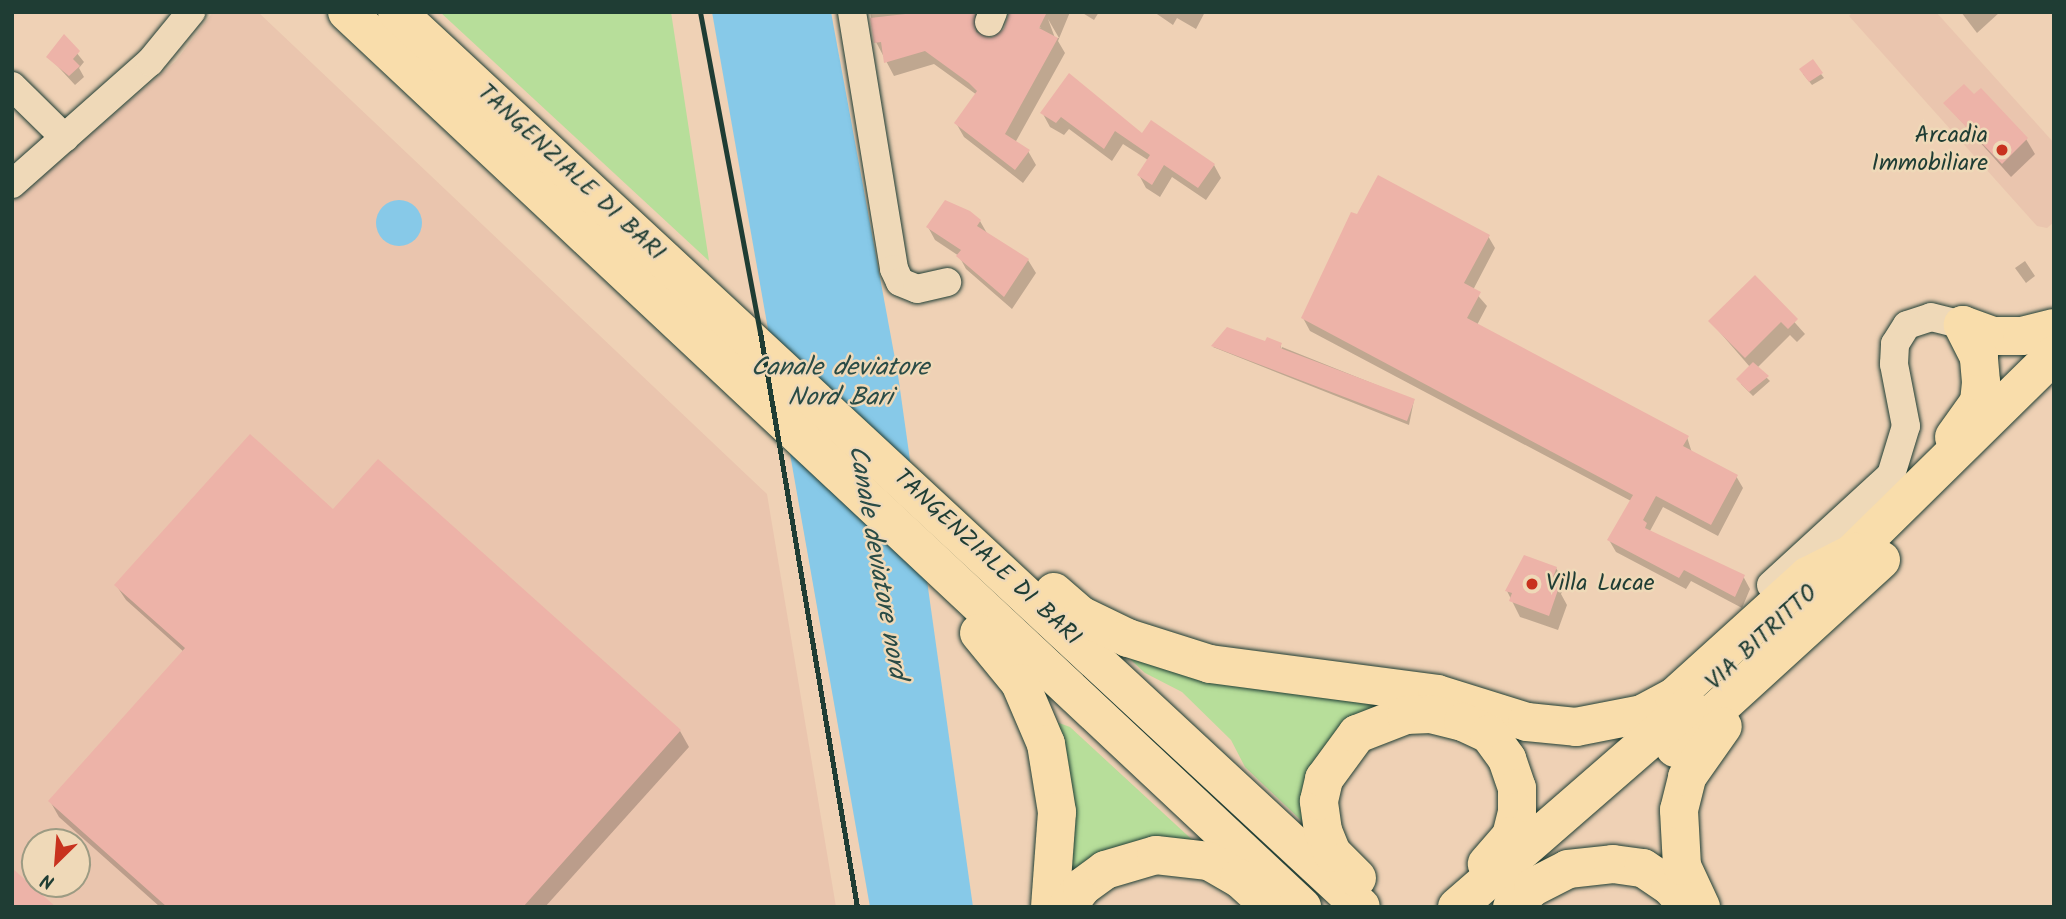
<!DOCTYPE html>
<html>
<head>
<meta charset="utf-8">
<style>
	body { margin:0 }
	#map { position:relative; width:2066px; height:919px; overflow:hidden; background:#efd1b5; font-family:Kalam,sans-serif }
	div>[style] { position:absolute }
	[style*='--x'] { left:calc(var(--x)*1px); top:calc(var(--y)*1px); width:calc(var(--w)*1px); rotate:calc(var(--a)*1deg) }
	.built>* { inset:0; background:#eac5ae }
	.green>* { inset:0; background:#b7de9a }
	.water>* { inset:0; background:#87c9e8 }
	.round { border-radius:50% }
	.shadow>* { inset:0; background:#0003 }
	.building>* { inset:0; background:#edb3a8 }
	.roads { filter:drop-shadow(0 0 2px #1f3d34) drop-shadow(0 0 2px #1f3d34) }
	.minor>* { height:28px; margin:-14px; padding:0 14px; transform-origin:14px; border-radius:14px; background:#efd9b8 }
	.highway>* { height:38px; margin:-19px; padding:0 19px; transform-origin:19px; border-radius:19px; background:#f9ddab }
	.rail>* { height:5px; margin:-2.5px; padding:0 2.5px; transform-origin:2.5px; border-radius:2.5px; background:#1f3d34 }
	.dots>* { width:19px; height:19px; translate:-50% -50%; box-sizing:border-box; border:4px solid #efd9b8; border-radius:50% }
	span { translate:-50% -50%; white-space:nowrap; text-align:center; line-height:1.15; -webkit-text-stroke:5px #efd9b8; paint-order:stroke }
	.poi-label { font-size:24px; color:#1f3d34 }
	.right { translate:-100% -50%; text-align:right }
	.left { translate:0 -50%; text-align:left }
	.street-label { font-size:24px; color:#1f3d34 }
	.water-label { font-size:26px; color:#294b46; font-style:italic }
	.frame { position:absolute; inset:0; border:14px solid #1f3d34; pointer-events:none }
	.north { position:absolute; left:21px; top:828px; width:70px; height:70px; box-sizing:border-box; background:#efd9b8; border:2px solid #9c9b83; border-radius:50%; rotate:205deg; font-size:19px; font-weight:700; line-height:28px; text-align:center; color:#1f3d34 }
	.north::after { content:''; display:block; margin:auto; width:24px; height:32px; background:#c8321e; clip-path:polygon(50% 0,100% 100%,50% 72%,0 100%) }
</style>
</head>
<body>
<div id="map">
	<div class="built">
		<div style="clip-path:polygon(evenodd,213px 12px,258px 12px,767px 494px,836px 907px,12px 907px,12px 202px,176px 61px,213px 12px,35px 842px,77px 842px,77px 884px,35px 884px,35px 842px)"></div>
		<div style="clip-path:polygon(1853px 12px,1936px 12px,2054px 143px,2054px 222px,2047px 228px,2037px 226px,1849px 16px)"></div>
	</div>
	<div class="green">
		<div style="clip-path:polygon(440px 12px,671px 12px,709px 261px)"></div>
		<div style="clip-path:polygon(1115px 645px,1394px 707px,1306px 825px,1245px 767px,1231px 740px,1182px 692px,1145px 673px)"></div>
		<div style="clip-path:polygon(1059px 723px,1070px 727px,1200px 847px,1071px 878px,1055px 726px)"></div>
	</div>
	<div class="water">
		<div style="clip-path:polygon(712px 12px,831px 12px,898px 375px,973px 907px,870px 907px)"></div>
		<div class="round" style="left:376px;top:200px;width:46px;height:46px"></div>
	</div>
	<div class="shadow">
		<div style="clip-path:polygon(evenodd,870px 12px,984px 12px,981px 39px,1001px 36px,1010px 16px,1041px 28px,1023px 12px,1070px 12px,1058px 41px,1065px 53px,1015px 143px,1028px 151px,1036px 165px,1023px 183px,964px 137px,956px 123px,977px 95px,934px 64px,894px 76px,876px 42px,870px 12px,1048px 19px,1059px 38px,1055px 38px,1048px 19px)"></div>
		<div style="clip-path:polygon(1081px 12px,1099px 12px,1094px 20px)"></div>
		<div style="clip-path:polygon(1154px 12px,1205px 12px,1196px 29px,1177px 18px,1173px 25px)"></div>
		<div style="clip-path:polygon(1961px 12px,2000px 12px,1977px 33px)"></div>
		<div style="clip-path:polygon(64px 37px,84px 62px,79px 68px,84px 77px,75px 85px,49px 57px)"></div>
		<div style="clip-path:polygon(1812px 62px,1824px 78px,1812px 85px,1803px 74px)"></div>
		<div style="clip-path:polygon(1070px 76px,1143px 135px,1214px 165px,1221px 178px,1206px 200px,1172px 177px,1160px 197px,1146px 188px,1139px 175px,1148px 160px,1123px 144px,1112px 161px,1069px 129px,1064px 135px,1050px 127px,1043px 114px)"></div>
		<div style="clip-path:polygon(1945px 103px,2026px 139px,2035px 154px,2011px 177px)"></div>
		<div style="clip-path:polygon(980px 221px,988px 235px,1028px 260px,1036px 273px,1012px 309px,966px 269px,959px 256px,935px 240px,928px 227px)"></div>
		<div style="clip-path:polygon(1488px 236px,1495px 248px,1473px 290px,1487px 306px,1477px 325px,1687px 437px,1692px 453px,1736px 476px,1743px 488px,1718px 536px,1663px 507px,1650px 531px,1743px 576px,1750px 589px,1742px 608px,1691px 581px,1686px 589px,1616px 552px,1609px 540px,1631px 501px,1310px 331px,1303px 318px)"></div>
		<div style="clip-path:polygon(2025px 261px,2035px 276px,2026px 283px,2015px 268px)"></div>
		<div style="clip-path:polygon(1755px 278px,1805px 334px,1797px 342px,1790px 335px,1757px 368px,1770px 381px,1753px 396px,1741px 384px,1750px 367px,1710px 321px)"></div>
		<div style="clip-path:polygon(1281px 345px,1279px 356px,1282px 347px,1414px 400px,1409px 425px,1213px 347px)"></div>
		<div style="clip-path:polygon(333px 511px,680px 731px,689px 747px,545px 907px,160px 907px,59px 817px,50px 801px,184px 652px,126px 600px,116px 585px)"></div>
		<div style="clip-path:polygon(1556px 568px,1565px 584px,1561px 594px,1567px 605px,1558px 630px,1520px 617px,1507px 591px)"></div>
	</div>
	<div class="building">
		<div style="clip-path:polygon(923px 12px,975px 12px,976px 32px,991px 38px,1004px 29px,1009px 12px,1047px 12px,1039px 28px,1058px 38px,1005px 134px,1030px 150px,1015px 170px,954px 123px,977px 91px,969px 83px,925px 51px,884px 63px,881px 42px,874px 43px,870px 18px)"></div>
		<div style="clip-path:polygon(64px 34px,80px 51px,73px 59px,80px 66px,69px 76px,46px 57px)"></div>
		<div style="clip-path:polygon(1813px 59px,1823px 73px,1809px 82px,1799px 69px)"></div>
		<div style="clip-path:polygon(1069px 73px,1142px 133px,1151px 120px,1215px 164px,1198px 188px,1164px 165px,1152px 185px,1137px 175px,1150px 155px,1115px 131px,1104px 149px,1061px 117px,1056px 123px,1040px 113px)"></div>
		<div style="clip-path:polygon(1964px 84px,1974px 94px,1981px 88px,2028px 138px,2002px 164px,1943px 103px)"></div>
		<div style="clip-path:polygon(1378px 175px,1490px 235px,1464px 283px,1481px 292px,1467px 318px,1689px 436px,1683px 446px,1738px 475px,1711px 525px,1656px 496px,1643px 520px,1647px 523px,1645px 528px,1745px 575px,1735px 597px,1684px 570px,1679px 578px,1607px 540px,1633px 495px,1301px 318px,1351px 212px,1357px 214px)"></div>
		<div style="clip-path:polygon(945px 200px,970px 211px,981px 220px,977px 226px,1029px 259px,1004px 297px,956px 256px,961px 250px,926px 227px)"></div>
		<div style="clip-path:polygon(1755px 275px,1798px 319px,1788px 329px,1781px 322px,1745px 358px,1708px 321px)"></div>
		<div style="clip-path:polygon(1227px 327px,1265px 341px,1267px 337px,1282px 343px,1280px 348px,1415px 399px,1407px 421px,1211px 346px)"></div>
		<div style="clip-path:polygon(1753px 362px,1769px 376px,1749px 392px,1736px 379px)"></div>
		<div style="clip-path:polygon(250px 434px,333px 509px,378px 459px,681px 730px,523px 907px,167px 907px,48px 801px,185px 648px,114px 585px)"></div>
		<div style="clip-path:polygon(1524px 555px,1557px 567px,1553px 577px,1559px 587px,1549px 616px,1509px 601px,1512px 593px,1505px 591px)"></div>
		<div style="clip-path:polygon(12px 868px,56px 907px,12px 907px)"></div>
	</div>
	<div class="roads">
		<div class="minor">
			<div style="--x:852;--y:12;--w:260;--a:80.7"></div>
			<div style="--x:894;--y:269;--w:14;--a:65"></div>
			<div style="--x:900;--y:282;--w:18;--a:22"></div>
			<div style="--x:917;--y:289;--w:31;--a:-13"></div>
			<div style="--x:989;--y:22;--w:11;--a:-68"></div>
			<div style="--x:12;--y:86;--w:74;--a:44.5"></div>
			<div style="--x:12;--y:184;--w:184;--a:-41.5"></div>
			<div style="--x:150;--y:62;--w:65;--a:-50.6"></div>
			<div style="--x:1771;--y:585;--w:163;--a:-42.5"></div>
			<div style="--x:1891;--y:475;--w:51;--a:-73"></div>
			<div style="--x:1906;--y:426;--w:63;--a:-101"></div>
			<div style="--x:1894;--y:364;--w:20;--a:-87"></div>
			<div style="--x:1895;--y:344;--w:22;--a:-58"></div>
			<div style="--x:1907;--y:325;--w:25;--a:-18"></div>
			<div style="--x:1931;--y:317;--w:33;--a:14"></div>
		</div>
		<div class="highway">
			<div style="--x:347;--y:12;--w:1309;--a:43.14"></div>
			<div style="--x:397;--y:12;--w:1315;--a:42.87"></div>
			<div style="--x:1963;--y:325;--w:33;--a:20"></div>
			<div style="--x:1994;--y:336;--w:28;--a:0"></div>
			<div style="--x:2022;--y:336;--w:33;--a:-14"></div>
			<div style="--x:1954;--y:437;--w:43;--a:-54.5"></div>
			<div style="--x:1979;--y:402;--w:20;--a:-84"></div>
			<div style="--x:1981;--y:382;--w:25;--a:-95"></div>
			<div style="--x:1979;--y:357;--w:36;--a:-117"></div>
			<div style="--x:1835;--y:570;--w:307;--a:-44.5"></div>
			<div style="--x:1054;--y:592;--w:37;--a:41"></div>
			<div style="--x:1082;--y:616;--w:51;--a:25.6"></div>
			<div style="--x:1128;--y:638;--w:86;--a:17.6"></div>
			<div style="--x:1210;--y:664;--w:229;--a:7.5"></div>
			<div style="--x:1437;--y:694;--w:94;--a:17.3"></div>
			<div style="--x:1527;--y:722;--w:49;--a:5.8"></div>
			<div style="--x:1576;--y:727;--w:67;--a:-11.1"></div>
			<div style="--x:1642;--y:714;--w:36;--a:-28"></div>
			<div style="--x:1674;--y:697;--w:181;--a:-42.1"></div>
			<div style="--x:1808;--y:576;--w:53;--a:-27.1"></div>
			<div style="--x:979;--y:633;--w:65;--a:50.6"></div>
			<div style="--x:1020;--y:683;--w:66;--a:66.9"></div>
			<div style="--x:1046;--y:744;--w:69;--a:80.8"></div>
			<div style="--x:1057;--y:812;--w:95;--a:94.2"></div>
			<div style="--x:1675;--y:748;--w:279;--a:-42.4"></div>
			<div style="--x:1357;--y:878;--w:35;--a:-135"></div>
			<div style="--x:1332;--y:853;--w:24;--a:-112"></div>
			<div style="--x:1323;--y:831;--w:30;--a:-98"></div>
			<div style="--x:1319;--y:801;--w:23;--a:-77"></div>
			<div style="--x:1324;--y:779;--w:56;--a:-53.7"></div>
			<div style="--x:1357;--y:734;--w:53;--a:-21.2"></div>
			<div style="--x:1406;--y:715;--w:25;--a:-2"></div>
			<div style="--x:1431;--y:714;--w:33;--a:14"></div>
			<div style="--x:1463;--y:722;--w:29;--a:25"></div>
			<div style="--x:1489;--y:734;--w:31;--a:54"></div>
			<div style="--x:1507;--y:759;--w:31;--a:71"></div>
			<div style="--x:1517;--y:788;--w:24;--a:90"></div>
			<div style="--x:1517;--y:812;--w:25;--a:104"></div>
			<div style="--x:1511;--y:836;--w:37;--a:131"></div>
			<div style="--x:1067;--y:907;--w:25;--a:-53"></div>
			<div style="--x:1082;--y:887;--w:29;--a:-36"></div>
			<div style="--x:1105;--y:870;--w:53;--a:-16.4"></div>
			<div style="--x:1156;--y:855;--w:53;--a:6.5"></div>
			<div style="--x:1209;--y:861;--w:34;--a:30"></div>
			<div style="--x:1239;--y:878;--w:30;--a:42"></div>
			<div style="--x:1457;--y:907;--w:306;--a:-41"></div>
			<div style="--x:1512;--y:907;--w:29;--a:-44"></div>
			<div style="--x:1533;--y:887;--w:39;--a:-27"></div>
			<div style="--x:1568;--y:869;--w:45;--a:-6.3"></div>
			<div style="--x:1613;--y:864;--w:30;--a:8"></div>
			<div style="--x:1643;--y:868;--w:32;--a:34"></div>
			<div style="--x:1670;--y:886;--w:28;--a:49"></div>
			<div style="--x:1701;--y:907;--w:45;--a:-114.9"></div>
			<div style="--x:1682;--y:866;--w:56;--a:-93.1"></div>
			<div style="--x:1679;--y:810;--w:34;--a:-76"></div>
			<div style="--x:1687;--y:777;--w:62;--a:-54.8"></div>
		</div>
	</div>
	<div class="rail">
		<div style="--x:700;--y:12;--w:326;--a:79.4"></div>
		<div style="--x:760;--y:332;--w:583;--a:80.42"></div>
	</div>
	<div class="dots">
		<div style="left:2002px;top:150px;background:#c8321e"></div>
		<div style="left:1532px;top:584px;background:#c8321e"></div>
	</div>
	<div class="poi-label">
		<span class="right" style="left:1988px;top:150px">Arcadia<br>Immobiliare</span>
		<span class="left" style="left:1546px;top:584px">Villa Lucae</span>
	</div>
	<div class="street-label">
		<span style="left:571px;top:173px;rotate:43deg">TANGENZIALE DI BARI</span>
		<span style="left:987px;top:558px;rotate:43deg">TANGENZIALE DI BARI</span>
		<span style="left:1762px;top:638px;rotate:-43deg">VIA BITRITTO</span>
	</div>
	<div class="water-label">
		<span style="left:840px;top:384px">Canale deviatore<br>Nord Bari</span>
		<span style="left:876px;top:562px;rotate:80deg">Canale deviatore nord</span>
	</div>
	<div class="frame"></div>
	<div class="north">N</div>
</div>
</body>
</html>
